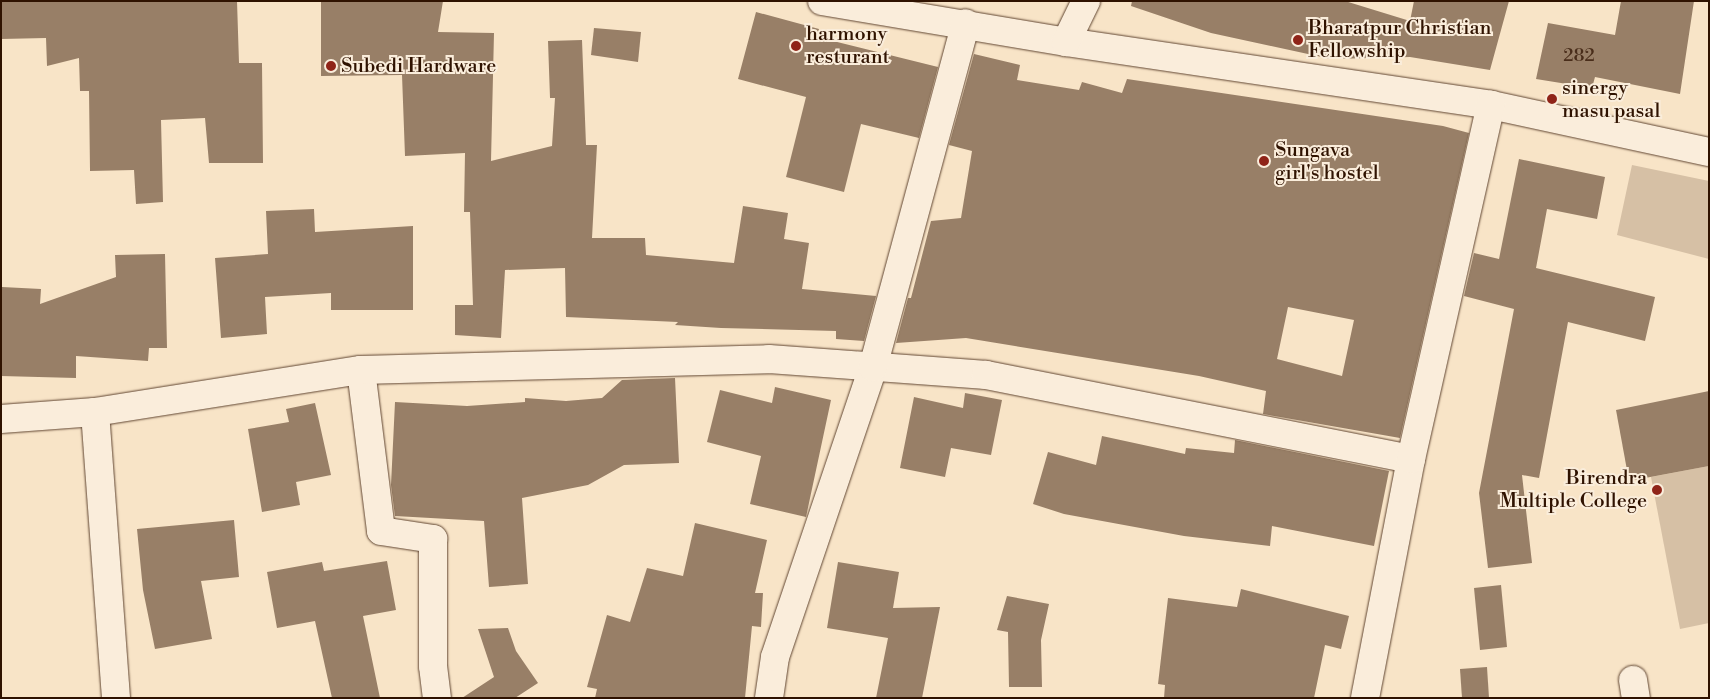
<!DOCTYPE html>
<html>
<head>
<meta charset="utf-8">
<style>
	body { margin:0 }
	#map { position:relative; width:1710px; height:699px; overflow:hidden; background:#f8e4c7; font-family:"Libre Bodoni",serif }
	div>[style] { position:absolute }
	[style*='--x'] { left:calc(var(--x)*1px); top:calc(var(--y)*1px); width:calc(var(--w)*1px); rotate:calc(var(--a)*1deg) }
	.green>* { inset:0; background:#d6c0a5 }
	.building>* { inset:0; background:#987f67 }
	.roads { filter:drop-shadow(0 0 1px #614632) drop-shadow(0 0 1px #614632) }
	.minor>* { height:28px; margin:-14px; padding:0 14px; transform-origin:14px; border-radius:14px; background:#faeddb }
	.dots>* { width:14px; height:14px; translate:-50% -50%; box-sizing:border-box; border:2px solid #faeddb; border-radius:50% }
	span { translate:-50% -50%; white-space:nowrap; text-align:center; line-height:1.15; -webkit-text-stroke:4px #faeddb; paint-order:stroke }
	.number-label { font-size:18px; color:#492d1a }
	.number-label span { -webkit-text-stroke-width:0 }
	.poi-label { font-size:20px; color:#2f1200 }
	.left { translate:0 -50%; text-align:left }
	.right { translate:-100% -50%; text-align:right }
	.frame { position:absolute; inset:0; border:2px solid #2f1200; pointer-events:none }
</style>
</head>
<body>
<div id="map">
	<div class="green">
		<div style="clip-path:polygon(1632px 165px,1709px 181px,1709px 259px,1617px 235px)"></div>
		<div style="clip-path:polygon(1709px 466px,1709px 623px,1680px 629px,1651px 477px)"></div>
	</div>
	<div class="building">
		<div style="clip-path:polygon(1px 1px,237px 1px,239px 63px,262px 63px,263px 163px,209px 163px,205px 118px,161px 120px,163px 202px,136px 204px,134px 170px,90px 171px,89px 91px,80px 91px,79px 58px,47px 66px,46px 38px,1px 39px)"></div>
		<div style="clip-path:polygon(321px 1px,443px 1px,438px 32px,494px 33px,491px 161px,552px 146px,555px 98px,550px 98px,548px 41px,582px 40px,586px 145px,597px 145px,592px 238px,645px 238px,646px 255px,734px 263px,743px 206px,788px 213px,784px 239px,809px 243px,802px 289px,876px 296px,864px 341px,836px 339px,836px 331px,721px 328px,675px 325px,678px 322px,566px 317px,565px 268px,505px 270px,501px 338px,455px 335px,455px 305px,473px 305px,470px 212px,464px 212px,465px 153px,405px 156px,402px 75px,321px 76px)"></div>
		<div style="clip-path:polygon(1132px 1px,1345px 1px,1410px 21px,1414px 1px,1509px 1px,1490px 70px,1410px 57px,1331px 59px,1211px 33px,1131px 6px)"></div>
		<div style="clip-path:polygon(1621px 1px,1694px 1px,1680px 94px,1595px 77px,1592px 88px,1536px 79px,1548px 23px,1615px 35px)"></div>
		<div style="clip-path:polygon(756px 12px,819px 29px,817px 37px,938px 67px,919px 138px,861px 124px,844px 192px,786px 177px,806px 97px,738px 79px)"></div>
		<div style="clip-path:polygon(594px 28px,641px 32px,638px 62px,591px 55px)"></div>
		<div style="clip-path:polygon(evenodd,974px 54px,1020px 65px,1017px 80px,1079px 90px,1082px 82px,1122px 93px,1127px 79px,1443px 126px,1469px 133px,1400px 438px,1263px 414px,1266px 391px,1199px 376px,966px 338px,896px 343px,908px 298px,911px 298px,931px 221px,961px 218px,972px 151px,949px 145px,974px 54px,1288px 307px,1354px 320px,1342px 376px,1277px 359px,1288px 307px)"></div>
		<div style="clip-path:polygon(1519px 159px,1605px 177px,1597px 219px,1547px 209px,1536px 268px,1655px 297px,1645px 341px,1568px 322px,1539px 478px,1522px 475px,1532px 563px,1488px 568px,1479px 493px,1514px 309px,1464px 296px,1474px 253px,1499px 259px)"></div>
		<div style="clip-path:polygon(314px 209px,315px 232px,413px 226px,413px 310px,331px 310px,331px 293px,265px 297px,267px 334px,221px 338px,215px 258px,268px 254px,266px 211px)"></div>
		<div style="clip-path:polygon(165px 254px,167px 348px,149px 348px,148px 361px,76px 356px,76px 378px,1px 376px,2px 287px,41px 289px,40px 304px,116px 277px,115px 255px)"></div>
		<div style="clip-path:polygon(675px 378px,679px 463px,624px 465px,588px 485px,522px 498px,528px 584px,489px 587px,484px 521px,395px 516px,391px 485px,395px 402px,467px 406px,525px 402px,525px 398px,566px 401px,602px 398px,622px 380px)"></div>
		<div style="clip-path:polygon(775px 387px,831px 400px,806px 517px,750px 504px,761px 456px,707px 442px,720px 390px,772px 403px)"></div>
		<div style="clip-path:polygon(1709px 391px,1709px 466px,1629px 481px,1616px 410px)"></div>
		<div style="clip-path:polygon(965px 393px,1002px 400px,991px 455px,951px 448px,945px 477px,900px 468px,914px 397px,963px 408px)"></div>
		<div style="clip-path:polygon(315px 403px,331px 475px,296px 482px,300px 505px,262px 512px,248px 429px,289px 422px,286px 409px)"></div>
		<div style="clip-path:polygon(1102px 436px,1185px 454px,1186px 448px,1234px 453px,1235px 440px,1389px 471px,1374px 546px,1272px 526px,1270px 546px,1184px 536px,1064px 514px,1033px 504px,1048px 452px,1096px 465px)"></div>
		<div style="clip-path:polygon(234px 520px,239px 577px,201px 581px,212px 639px,155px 649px,143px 590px,137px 529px)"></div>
		<div style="clip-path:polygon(695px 523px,767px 540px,755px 593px,763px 593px,761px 627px,752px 626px,745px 698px,595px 698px,597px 689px,587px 687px,607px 615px,630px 622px,647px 568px,683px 576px)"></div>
		<div style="clip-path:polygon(387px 561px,396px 610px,363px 616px,380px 698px,332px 698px,315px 621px,277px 628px,267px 572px,322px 562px,324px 571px)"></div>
		<div style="clip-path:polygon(838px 562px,899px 572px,893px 608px,940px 607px,922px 698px,876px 698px,888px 638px,827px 628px)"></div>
		<div style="clip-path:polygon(1501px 585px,1507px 647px,1480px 650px,1474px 588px)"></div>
		<div style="clip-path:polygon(1241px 589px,1349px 616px,1341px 649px,1325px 645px,1314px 698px,1164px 698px,1165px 685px,1158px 684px,1168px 598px,1237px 607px)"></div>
		<div style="clip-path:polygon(1007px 596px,1049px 604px,1041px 640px,1042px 687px,1009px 687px,1008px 632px,997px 630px)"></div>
		<div style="clip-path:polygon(508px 628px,516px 651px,538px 683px,515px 698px,462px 698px,494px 677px,478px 629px)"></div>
		<div style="clip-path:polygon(1487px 667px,1489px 698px,1462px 698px,1460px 669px)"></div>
	</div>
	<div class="roads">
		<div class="minor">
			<div style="--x:822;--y:1;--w:247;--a:9.5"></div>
			<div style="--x:1066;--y:42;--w:430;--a:8.4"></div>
			<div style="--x:1491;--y:105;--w:223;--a:12.2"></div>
			<div style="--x:1066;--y:42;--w:46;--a:-64"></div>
			<div style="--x:361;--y:370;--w:162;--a:82.9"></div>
			<div style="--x:381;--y:531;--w:53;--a:8.7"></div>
			<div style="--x:433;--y:539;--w:127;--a:90"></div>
			<div style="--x:433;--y:666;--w:32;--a:83"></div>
			<div style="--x:95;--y:412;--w:287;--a:85.8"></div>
			<div style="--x:1;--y:419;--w:94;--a:-4.3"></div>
			<div style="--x:95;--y:412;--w:269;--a:-9"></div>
			<div style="--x:361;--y:370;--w:408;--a:-1.5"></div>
			<div style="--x:769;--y:359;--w:218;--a:4.2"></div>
			<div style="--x:986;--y:375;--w:433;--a:11.2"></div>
			<div style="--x:1633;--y:680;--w:18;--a:81"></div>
			<div style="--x:769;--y:698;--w:41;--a:-81.7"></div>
			<div style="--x:775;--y:657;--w:306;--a:-71.3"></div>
			<div style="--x:873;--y:367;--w:356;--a:-74.9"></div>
			<div style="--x:1365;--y:698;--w:243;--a:-79.1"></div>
			<div style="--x:1411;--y:459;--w:363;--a:-77.3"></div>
		</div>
	</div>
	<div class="dots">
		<div style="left:1298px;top:40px;background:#8f2418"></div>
		<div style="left:796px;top:46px;background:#8f2418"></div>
		<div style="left:331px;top:66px;background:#8f2418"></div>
		<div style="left:1552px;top:99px;background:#8f2418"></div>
		<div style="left:1264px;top:161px;background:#8f2418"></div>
		<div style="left:1657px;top:490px;background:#8f2418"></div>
	</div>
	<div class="number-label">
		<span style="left:1579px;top:56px">282</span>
	</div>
	<div class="poi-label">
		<span class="left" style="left:1308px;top:40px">Bharatpur Christian<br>Fellowship</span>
		<span class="left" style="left:806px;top:46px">harmony<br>resturant</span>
		<span class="left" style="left:341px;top:66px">Subedi Hardware</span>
		<span class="left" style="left:1562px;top:100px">sinergy<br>masu pasal</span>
		<span class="left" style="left:1275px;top:162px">Sungava<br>girl's hostel</span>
		<span class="right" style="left:1647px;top:490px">Birendra<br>Multiple College</span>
	</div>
	<div class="frame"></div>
</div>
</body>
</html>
